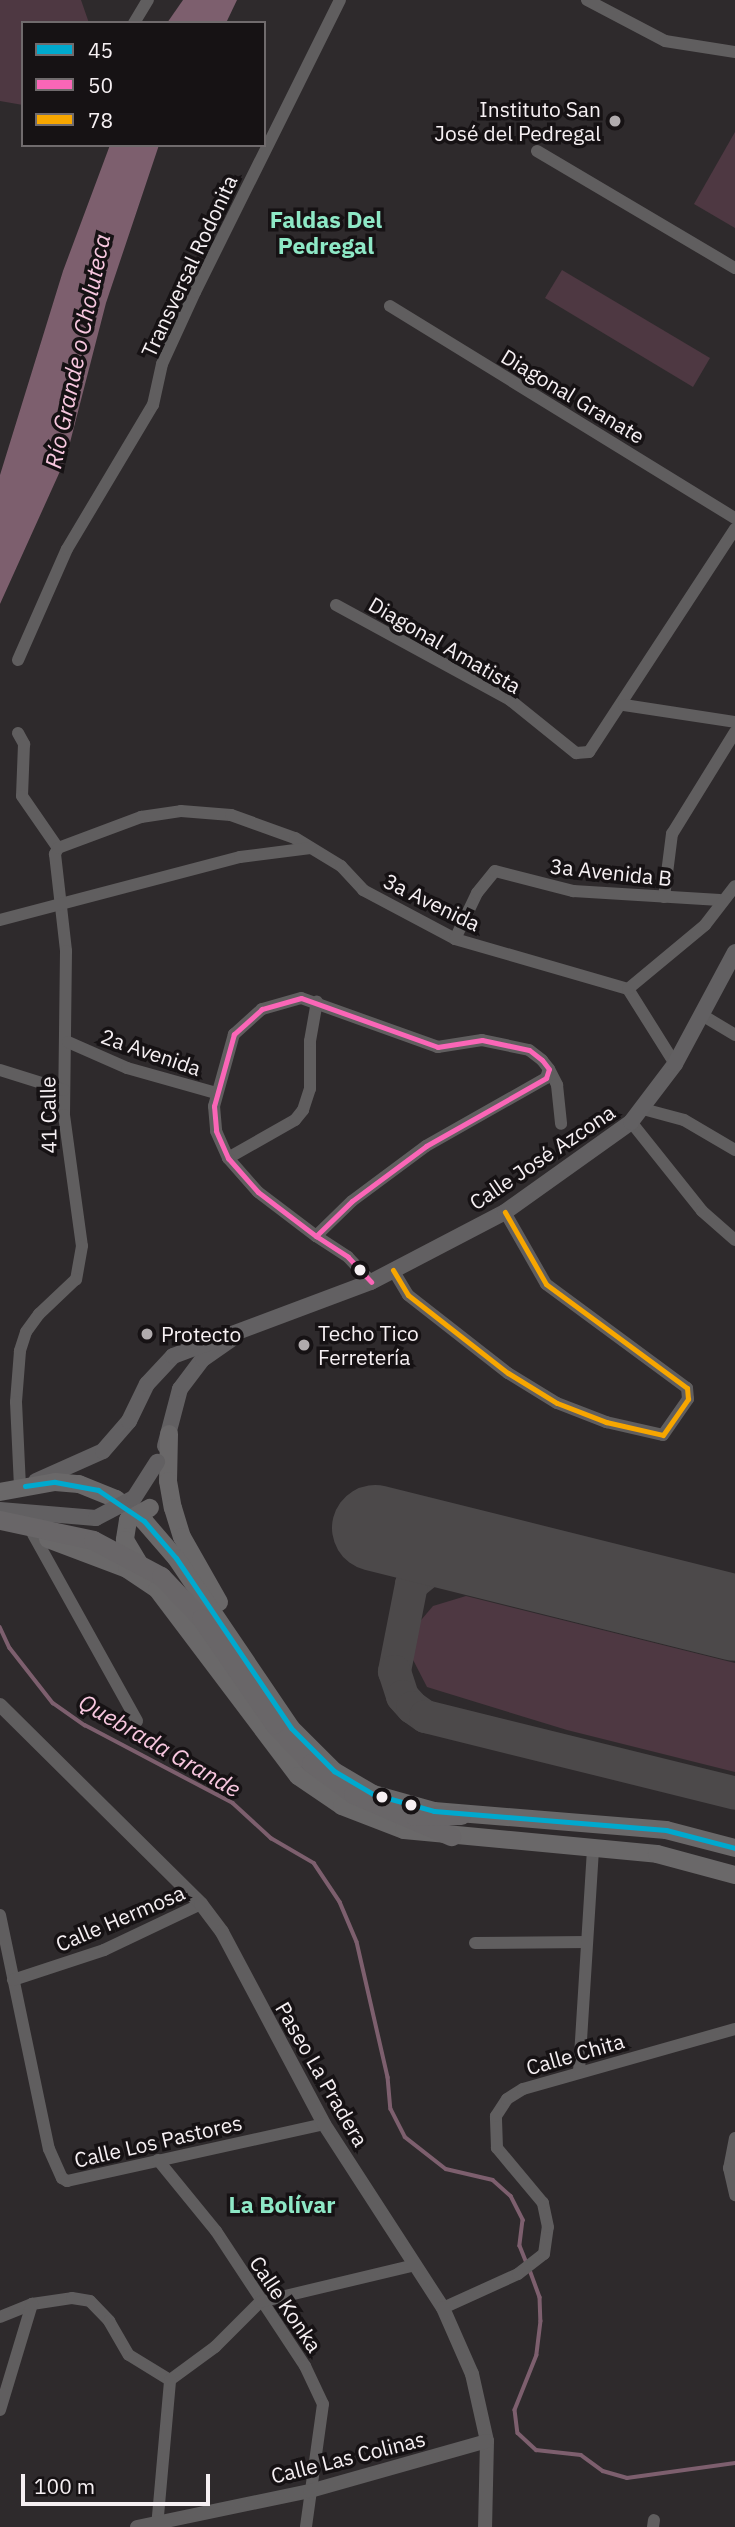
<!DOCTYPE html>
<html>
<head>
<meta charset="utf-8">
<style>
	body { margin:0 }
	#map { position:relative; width:735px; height:2527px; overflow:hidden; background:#2e2a2c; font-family:"IBM Plex Sans",sans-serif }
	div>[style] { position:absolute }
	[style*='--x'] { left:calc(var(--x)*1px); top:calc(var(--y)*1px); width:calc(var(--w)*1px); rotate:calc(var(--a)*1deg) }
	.green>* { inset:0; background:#4e3842 }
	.water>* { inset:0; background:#7d5f6e }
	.stream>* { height:3.5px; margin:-1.75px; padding:0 1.75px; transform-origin:1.75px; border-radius:1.75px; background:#7d5f6e }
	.taxiway>* { height:33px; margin:-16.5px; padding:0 16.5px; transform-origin:16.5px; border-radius:16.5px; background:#4c494a }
	.runway>* { height:86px; margin:-43px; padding:0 43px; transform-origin:43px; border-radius:43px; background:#4c494a }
	.minor>* { height:12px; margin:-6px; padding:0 6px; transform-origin:6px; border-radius:6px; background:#605e5f }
	.tertiary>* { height:14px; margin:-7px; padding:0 7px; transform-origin:7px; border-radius:7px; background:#605e5f }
	.secondary>* { height:16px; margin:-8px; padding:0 8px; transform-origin:8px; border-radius:8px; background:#626062 }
	.primary>* { height:18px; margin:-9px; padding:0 9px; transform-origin:9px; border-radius:9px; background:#6a6869 }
	.trunk>* { height:19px; margin:-9.5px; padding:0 9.5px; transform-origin:9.5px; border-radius:9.5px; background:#696668 }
	.secondary-bridge>* { height:16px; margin:-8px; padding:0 8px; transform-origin:8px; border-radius:8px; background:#626062 }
	.primary-bridge>* { height:18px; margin:-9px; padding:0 9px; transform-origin:9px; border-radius:9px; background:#6a6869 }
	.trunk-bridge>* { height:19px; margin:-9.5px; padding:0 9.5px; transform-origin:9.5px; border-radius:9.5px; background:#696668 }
	.bus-1>* { height:5px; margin:-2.5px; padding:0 2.5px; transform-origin:2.5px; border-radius:2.5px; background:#00a9ce }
	.bus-2>* { height:5px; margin:-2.5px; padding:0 2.5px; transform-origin:2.5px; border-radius:2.5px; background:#fa66b7 }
	.bus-3>* { height:5px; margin:-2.5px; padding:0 2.5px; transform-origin:2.5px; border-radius:2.5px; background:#f7a600 }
	.dots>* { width:19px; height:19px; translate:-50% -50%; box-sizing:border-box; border:4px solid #161214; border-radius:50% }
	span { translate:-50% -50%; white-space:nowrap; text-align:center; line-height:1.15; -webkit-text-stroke:7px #161214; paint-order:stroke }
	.poi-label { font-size:21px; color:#f6f0f3 }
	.right { translate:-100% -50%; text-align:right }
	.left { translate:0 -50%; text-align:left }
	.street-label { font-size:21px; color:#f6f0f3 }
	.neighbourhood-label { font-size:23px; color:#8ee8c6; font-weight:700 }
	.water-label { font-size:23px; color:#f9c8e0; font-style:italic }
	.legend { position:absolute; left:21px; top:21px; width:245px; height:126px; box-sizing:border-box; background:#161214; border:2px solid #706b6d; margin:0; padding:9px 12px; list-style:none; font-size:21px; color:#f6f0f3 }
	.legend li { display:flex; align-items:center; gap:14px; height:35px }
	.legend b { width:35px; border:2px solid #706b6d }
	.scale { position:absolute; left:21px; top:2474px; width:189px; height:32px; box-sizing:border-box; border:4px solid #f6f0f3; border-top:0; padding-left:9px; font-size:21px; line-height:24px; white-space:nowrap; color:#f6f0f3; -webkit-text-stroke:5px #161214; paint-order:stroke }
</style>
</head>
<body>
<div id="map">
	<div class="green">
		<div style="clip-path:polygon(0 0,81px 0,89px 23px,23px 23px,23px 105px,0 101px)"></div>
		<div style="clip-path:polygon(735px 132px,735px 228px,694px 204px)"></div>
		<div style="clip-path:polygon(562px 270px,710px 358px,693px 387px,545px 298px)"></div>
		<div style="clip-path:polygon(466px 1596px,735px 1663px,735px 1772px,567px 1730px,427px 1687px,409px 1652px,416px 1626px,433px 1606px)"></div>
	</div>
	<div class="water">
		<div style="clip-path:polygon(183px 0,237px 0,226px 23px,167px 23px)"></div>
		<div style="clip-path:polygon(110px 145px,159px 145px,106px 303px,66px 458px,0 604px,0 475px,63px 271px)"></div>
	</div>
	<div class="stream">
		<div style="--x:0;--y:1627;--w:23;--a:65"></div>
		<div style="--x:10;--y:1648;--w:70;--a:52"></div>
		<div style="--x:53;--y:1703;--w:39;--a:35"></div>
		<div style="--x:85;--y:1725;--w:167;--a:27.8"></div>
		<div style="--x:233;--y:1803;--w:52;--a:42.6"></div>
		<div style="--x:271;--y:1838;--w:50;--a:30.2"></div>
		<div style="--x:314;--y:1863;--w:47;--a:56.3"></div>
		<div style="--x:340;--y:1902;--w:43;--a:67"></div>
		<div style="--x:357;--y:1942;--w:139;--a:77.1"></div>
		<div style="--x:388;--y:2077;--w:32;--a:85"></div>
		<div style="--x:391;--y:2109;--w:31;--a:63"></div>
		<div style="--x:405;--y:2137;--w:52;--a:38"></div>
		<div style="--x:446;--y:2169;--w:48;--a:13.2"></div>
		<div style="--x:493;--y:2180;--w:24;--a:42"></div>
		<div style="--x:511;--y:2196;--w:27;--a:63"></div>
		<div style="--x:523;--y:2220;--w:26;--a:97"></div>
		<div style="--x:520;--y:2246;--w:18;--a:68"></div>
		<div style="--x:530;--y:2270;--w:29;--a:70"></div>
		<div style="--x:540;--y:2297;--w:24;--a:88"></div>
		<div style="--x:541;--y:2321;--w:34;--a:97"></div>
		<div style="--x:537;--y:2355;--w:59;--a:111.8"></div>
		<div style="--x:515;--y:2410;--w:23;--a:83"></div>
		<div style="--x:518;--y:2433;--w:25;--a:43"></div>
		<div style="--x:536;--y:2450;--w:45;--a:6.3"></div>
		<div style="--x:581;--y:2455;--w:27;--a:36"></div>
		<div style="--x:603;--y:2471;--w:25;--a:16"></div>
		<div style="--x:627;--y:2478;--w:109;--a:-7.9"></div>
	</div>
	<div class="taxiway">
		<div style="--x:478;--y:1554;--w:36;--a:172"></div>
		<div style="--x:442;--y:1559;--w:40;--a:141"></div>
		<div style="--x:411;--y:1584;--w:89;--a:101.1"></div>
		<div style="--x:394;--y:1671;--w:26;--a:72"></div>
		<div style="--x:402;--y:1696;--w:15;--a:48"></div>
		<div style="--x:412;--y:1707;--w:16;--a:35"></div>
		<div style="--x:425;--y:1716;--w:319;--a:13.9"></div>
	</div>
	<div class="runway">
		<div style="--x:375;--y:1528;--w:371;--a:14"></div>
	</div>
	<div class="minor">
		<div style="--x:587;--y:0;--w:88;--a:27.7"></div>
		<div style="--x:665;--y:41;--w:71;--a:8.9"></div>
		<div style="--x:134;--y:23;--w:27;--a:-59"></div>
		<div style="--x:537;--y:151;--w:230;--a:30.6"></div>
		<div style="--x:390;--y:306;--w:405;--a:31.6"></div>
		<div style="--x:336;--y:605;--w:198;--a:28.6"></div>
		<div style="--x:510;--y:700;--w:85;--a:38.8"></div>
		<div style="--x:576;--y:753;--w:13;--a:-4"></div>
		<div style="--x:589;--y:752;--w:267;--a:-56.8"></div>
		<div style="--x:18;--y:660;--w:121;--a:-66.2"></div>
		<div style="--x:67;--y:549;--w:168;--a:-59.2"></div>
		<div style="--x:153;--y:405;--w:42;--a:-77.6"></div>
		<div style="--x:162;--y:364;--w:79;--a:-65.4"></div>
		<div style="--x:195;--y:292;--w:326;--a:-63.6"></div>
		<div style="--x:624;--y:705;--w:112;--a:8.7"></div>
		<div style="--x:18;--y:733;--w:13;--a:61"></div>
		<div style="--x:24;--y:744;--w:52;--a:92.2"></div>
		<div style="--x:22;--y:796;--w:63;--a:55.3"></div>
		<div style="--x:58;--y:848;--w:7;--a:117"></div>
		<div style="--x:55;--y:854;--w:98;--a:83.5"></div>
		<div style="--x:66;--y:951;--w:164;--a:90.7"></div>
		<div style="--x:64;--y:1115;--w:132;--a:82.2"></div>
		<div style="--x:82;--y:1246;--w:34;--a:100"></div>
		<div style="--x:76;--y:1279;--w:51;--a:136.6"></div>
		<div style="--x:39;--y:1314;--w:22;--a:126"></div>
		<div style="--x:26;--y:1332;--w:20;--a:108"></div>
		<div style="--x:20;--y:1351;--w:51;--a:94.5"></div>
		<div style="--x:16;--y:1402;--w:85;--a:87.3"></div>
		<div style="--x:58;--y:848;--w:89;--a:-20.5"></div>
		<div style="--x:141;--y:817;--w:40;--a:-8.5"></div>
		<div style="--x:181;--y:811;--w:50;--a:4.6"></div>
		<div style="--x:231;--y:815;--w:68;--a:19.8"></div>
		<div style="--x:295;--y:838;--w:54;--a:31.3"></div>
		<div style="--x:341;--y:866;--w:33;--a:47"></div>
		<div style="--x:363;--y:890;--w:104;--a:28"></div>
		<div style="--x:455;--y:939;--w:180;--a:16.1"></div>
		<div style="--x:628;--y:989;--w:89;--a:57.9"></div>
		<div style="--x:664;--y:897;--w:64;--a:-82.8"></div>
		<div style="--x:672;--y:834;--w:120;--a:-58.3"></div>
		<div style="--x:0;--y:920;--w:248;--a:-14.7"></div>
		<div style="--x:240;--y:857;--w:71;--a:-7.3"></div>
		<div style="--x:455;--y:939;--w:51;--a:-64.4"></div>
		<div style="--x:477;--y:893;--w:28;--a:-51"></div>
		<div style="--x:495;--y:871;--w:81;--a:14.4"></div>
		<div style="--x:573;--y:891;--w:147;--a:3.5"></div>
		<div style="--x:628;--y:989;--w:100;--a:-39.7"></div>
		<div style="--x:705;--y:925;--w:49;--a:-52.4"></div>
		<div style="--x:702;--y:1015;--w:39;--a:31"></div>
		<div style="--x:68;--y:1042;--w:64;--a:23.8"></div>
		<div style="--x:127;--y:1068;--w:92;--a:15.7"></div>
		<div style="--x:549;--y:1069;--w:18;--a:63"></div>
		<div style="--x:557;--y:1085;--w:39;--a:84"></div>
		<div style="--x:0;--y:1070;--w:67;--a:17.4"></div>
		<div style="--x:643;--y:1109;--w:42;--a:15"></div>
		<div style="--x:684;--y:1120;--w:59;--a:30.5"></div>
		<div style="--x:631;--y:1122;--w:114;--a:51.4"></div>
		<div style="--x:702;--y:1211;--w:44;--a:41.3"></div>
		<div style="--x:228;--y:1158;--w:77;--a:-29.6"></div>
		<div style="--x:295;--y:1120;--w:13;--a:-51"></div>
		<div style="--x:303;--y:1110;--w:22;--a:-72"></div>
		<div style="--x:310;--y:1089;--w:48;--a:-90"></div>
		<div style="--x:310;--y:1041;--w:40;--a:-80"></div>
		<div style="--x:316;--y:1236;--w:50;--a:-44.2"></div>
		<div style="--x:352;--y:1201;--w:92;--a:-36.6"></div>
		<div style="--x:426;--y:1146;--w:138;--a:-29.5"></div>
		<div style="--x:546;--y:1078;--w:9;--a:-72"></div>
		<div style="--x:549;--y:1069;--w:11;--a:-128"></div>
		<div style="--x:542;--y:1060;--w:16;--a:-142"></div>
		<div style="--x:529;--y:1050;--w:48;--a:-168"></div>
		<div style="--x:482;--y:1040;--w:45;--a:171"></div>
		<div style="--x:438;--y:1047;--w:145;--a:-160.3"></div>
		<div style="--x:301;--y:998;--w:41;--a:164.2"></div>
		<div style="--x:262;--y:1009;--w:38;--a:138"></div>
		<div style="--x:234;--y:1034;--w:75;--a:105.5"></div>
		<div style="--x:214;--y:1106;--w:25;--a:85"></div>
		<div style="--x:216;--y:1131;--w:30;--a:66"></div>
		<div style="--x:228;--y:1158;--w:45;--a:48.6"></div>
		<div style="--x:258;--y:1192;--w:73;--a:37.2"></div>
		<div style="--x:316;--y:1236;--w:38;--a:33"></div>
		<div style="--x:348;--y:1257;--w:34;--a:47"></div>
		<div style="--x:393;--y:1270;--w:29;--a:59"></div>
		<div style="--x:408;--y:1295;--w:127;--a:38"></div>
		<div style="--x:508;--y:1373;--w:57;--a:31.5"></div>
		<div style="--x:557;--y:1403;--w:53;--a:21.2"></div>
		<div style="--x:606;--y:1422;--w:58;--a:12.8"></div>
		<div style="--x:663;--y:1435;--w:44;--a:-55.2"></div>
		<div style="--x:688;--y:1399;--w:11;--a:-95"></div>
		<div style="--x:687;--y:1388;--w:175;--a:-143.6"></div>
		<div style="--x:546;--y:1284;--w:83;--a:-119.7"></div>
		<div style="--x:33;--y:1534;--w:214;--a:60.9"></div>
		<div style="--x:0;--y:1915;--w:239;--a:78.2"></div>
		<div style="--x:49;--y:2149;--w:32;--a:66"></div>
		<div style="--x:62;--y:2178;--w:6;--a:31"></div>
		<div style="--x:67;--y:2181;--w:263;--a:-12.5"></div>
		<div style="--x:475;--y:1943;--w:112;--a:-0.5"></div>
		<div style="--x:13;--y:1980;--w:96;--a:-18.2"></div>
		<div style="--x:104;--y:1950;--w:107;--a:-25.4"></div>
		<div style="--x:579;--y:2072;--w:225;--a:-86.4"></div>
		<div style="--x:735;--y:2138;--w:31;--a:101"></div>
		<div style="--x:729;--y:2168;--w:28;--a:77"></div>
		<div style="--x:158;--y:2160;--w:92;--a:50.8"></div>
		<div style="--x:216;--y:2231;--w:162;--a:56.6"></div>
		<div style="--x:305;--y:2366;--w:42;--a:64.7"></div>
		<div style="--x:323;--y:2404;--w:124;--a:97.9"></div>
		<div style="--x:443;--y:2308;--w:82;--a:-24.4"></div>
		<div style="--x:518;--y:2274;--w:33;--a:-38"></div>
		<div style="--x:544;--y:2254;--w:27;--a:-82"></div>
		<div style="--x:548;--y:2227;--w:25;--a:-102"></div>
		<div style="--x:543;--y:2203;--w:72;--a:-129.9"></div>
		<div style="--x:497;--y:2148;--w:32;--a:-92"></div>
		<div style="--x:496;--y:2116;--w:20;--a:-57"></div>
		<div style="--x:507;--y:2099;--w:19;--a:-32"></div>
		<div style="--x:523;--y:2089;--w:220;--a:-15.8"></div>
		<div style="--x:0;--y:2317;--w:35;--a:-22"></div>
		<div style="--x:32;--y:2304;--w:40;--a:-8.5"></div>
		<div style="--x:72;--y:2298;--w:18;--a:9"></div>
		<div style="--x:90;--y:2301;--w:28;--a:46"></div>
		<div style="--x:109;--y:2321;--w:39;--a:60"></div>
		<div style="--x:129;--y:2355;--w:48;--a:31.4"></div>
		<div style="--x:170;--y:2380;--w:56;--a:-36.3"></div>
		<div style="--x:215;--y:2347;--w:64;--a:-45"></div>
		<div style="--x:260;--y:2302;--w:159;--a:-13.4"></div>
		<div style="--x:0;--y:2410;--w:111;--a:-73.2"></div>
		<div style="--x:157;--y:2527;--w:148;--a:-84.9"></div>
		<div style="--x:653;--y:2527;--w:7;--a:-82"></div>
	</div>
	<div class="tertiary">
		<div style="--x:0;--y:1705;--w:283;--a:44.7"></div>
		<div style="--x:201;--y:1904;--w:35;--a:53"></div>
		<div style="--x:222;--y:1932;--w:217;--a:62"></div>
		<div style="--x:324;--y:2124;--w:219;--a:57.1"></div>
		<div style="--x:443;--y:2308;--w:72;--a:66.3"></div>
		<div style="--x:472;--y:2374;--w:69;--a:77.4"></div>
		<div style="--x:487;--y:2441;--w:86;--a:91.3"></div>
		<div style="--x:137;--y:2527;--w:177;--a:-11.8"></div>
		<div style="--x:310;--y:2491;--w:184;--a:-15.8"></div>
	</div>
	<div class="secondary">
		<div style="--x:165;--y:1446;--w:59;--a:-75.3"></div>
		<div style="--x:180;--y:1389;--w:38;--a:-53"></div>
		<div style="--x:203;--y:1359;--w:35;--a:-35"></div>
		<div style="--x:36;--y:1481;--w:73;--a:-24.1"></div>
		<div style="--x:103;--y:1451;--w:40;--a:-49"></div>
		<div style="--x:129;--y:1421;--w:41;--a:-64.1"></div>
		<div style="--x:147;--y:1384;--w:38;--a:-47"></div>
		<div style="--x:173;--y:1356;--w:211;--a:-20.5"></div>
		<div style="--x:371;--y:1282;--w:151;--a:-27.6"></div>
		<div style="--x:505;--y:1212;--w:155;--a:-35.5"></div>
		<div style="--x:631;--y:1122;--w:73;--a:-52.8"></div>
		<div style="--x:675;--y:1064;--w:127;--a:-61.8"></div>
		<div style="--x:0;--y:1510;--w:96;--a:4.8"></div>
	</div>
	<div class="primary">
		<div style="--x:169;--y:1434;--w:47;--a:91.2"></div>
		<div style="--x:168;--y:1481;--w:27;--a:80"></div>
		<div style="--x:173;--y:1508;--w:30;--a:73"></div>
		<div style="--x:182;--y:1537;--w:75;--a:60.4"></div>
		<div style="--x:0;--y:1492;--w:56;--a:-10.3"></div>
		<div style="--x:55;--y:1482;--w:24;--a:5"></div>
		<div style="--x:79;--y:1484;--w:40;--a:22"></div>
		<div style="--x:116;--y:1499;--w:36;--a:38"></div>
		<div style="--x:144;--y:1521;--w:49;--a:49.1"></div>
		<div style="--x:176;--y:1558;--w:205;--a:55.9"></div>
		<div style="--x:291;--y:1728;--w:61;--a:45"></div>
		<div style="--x:334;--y:1771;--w:45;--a:30.5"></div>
		<div style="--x:373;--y:1794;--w:63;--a:15.6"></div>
		<div style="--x:434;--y:1811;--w:233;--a:4.7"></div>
		<div style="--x:666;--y:1830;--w:71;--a:14.6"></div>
		<div style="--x:128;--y:1520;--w:20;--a:99"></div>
		<div style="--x:125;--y:1540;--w:31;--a:59"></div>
		<div style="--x:48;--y:1539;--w:85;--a:20.8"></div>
		<div style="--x:127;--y:1569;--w:36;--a:34"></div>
		<div style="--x:157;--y:1589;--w:234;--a:53"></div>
		<div style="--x:298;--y:1776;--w:53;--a:34.3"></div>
		<div style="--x:342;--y:1806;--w:66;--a:21.2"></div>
		<div style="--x:404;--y:1830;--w:254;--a:5.4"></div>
		<div style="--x:657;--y:1854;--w:81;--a:15.1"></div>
	</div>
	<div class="trunk">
		<div style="--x:274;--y:1724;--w:54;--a:46.5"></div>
		<div style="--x:311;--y:1763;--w:52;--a:36.4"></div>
		<div style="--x:353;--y:1794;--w:107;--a:23.2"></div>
		<div style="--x:414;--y:1816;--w:47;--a:-1.2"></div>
	</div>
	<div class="secondary-bridge">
		<div style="--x:96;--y:1518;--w:43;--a:-27.8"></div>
		<div style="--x:134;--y:1498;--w:43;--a:-57.4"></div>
	</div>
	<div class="primary-bridge">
		<div style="--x:128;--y:1520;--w:25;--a:-29"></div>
	</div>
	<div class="trunk-bridge">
		<div style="--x:0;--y:1520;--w:95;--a:12.1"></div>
		<div style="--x:93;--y:1540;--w:77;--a:27.9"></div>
		<div style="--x:161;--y:1576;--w:58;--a:46.4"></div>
		<div style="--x:201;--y:1618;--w:129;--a:55.4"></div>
	</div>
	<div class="bus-1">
		<div style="--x:25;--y:1486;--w:30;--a:-8"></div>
		<div style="--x:55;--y:1482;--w:44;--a:10.5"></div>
		<div style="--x:98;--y:1490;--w:55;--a:34"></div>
		<div style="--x:144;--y:1521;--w:49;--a:49.1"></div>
		<div style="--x:176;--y:1558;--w:205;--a:55.9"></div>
		<div style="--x:291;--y:1728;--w:61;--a:45"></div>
		<div style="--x:334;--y:1771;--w:45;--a:30.5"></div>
		<div style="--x:373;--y:1794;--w:63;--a:15.6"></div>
		<div style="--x:434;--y:1811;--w:233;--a:4.7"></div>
		<div style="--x:666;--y:1830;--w:71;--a:14.6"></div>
	</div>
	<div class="bus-2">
		<div style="--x:316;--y:1236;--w:50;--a:-44.2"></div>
		<div style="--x:352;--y:1201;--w:92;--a:-36.6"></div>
		<div style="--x:426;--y:1146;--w:138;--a:-29.5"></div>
		<div style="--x:546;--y:1078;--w:9;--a:-72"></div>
		<div style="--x:549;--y:1069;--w:11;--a:-128"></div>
		<div style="--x:542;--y:1060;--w:16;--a:-142"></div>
		<div style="--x:529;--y:1050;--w:48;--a:-168"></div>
		<div style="--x:482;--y:1040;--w:45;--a:171"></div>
		<div style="--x:438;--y:1047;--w:145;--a:-160.3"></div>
		<div style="--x:301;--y:998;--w:41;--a:164.2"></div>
		<div style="--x:262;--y:1009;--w:38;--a:138"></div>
		<div style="--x:234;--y:1034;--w:75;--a:105.5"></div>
		<div style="--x:214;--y:1106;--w:25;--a:85"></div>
		<div style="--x:216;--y:1131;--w:30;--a:66"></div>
		<div style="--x:228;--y:1158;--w:45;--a:48.6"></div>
		<div style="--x:258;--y:1192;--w:73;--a:37.2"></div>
		<div style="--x:316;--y:1236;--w:38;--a:33"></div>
		<div style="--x:348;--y:1257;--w:34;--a:47"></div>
	</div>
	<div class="bus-3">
		<div style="--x:393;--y:1270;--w:29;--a:59"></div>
		<div style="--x:408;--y:1295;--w:127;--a:38"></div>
		<div style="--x:508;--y:1373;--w:57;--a:31.5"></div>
		<div style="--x:557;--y:1403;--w:53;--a:21.2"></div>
		<div style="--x:606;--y:1422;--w:58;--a:12.8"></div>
		<div style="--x:663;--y:1435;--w:44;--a:-55.2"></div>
		<div style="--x:688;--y:1399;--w:11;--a:-95"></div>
		<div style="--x:687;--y:1388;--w:175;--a:-143.6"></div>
		<div style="--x:546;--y:1284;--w:83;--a:-119.7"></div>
	</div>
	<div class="dots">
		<div style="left:615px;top:121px;background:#b0abad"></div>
		<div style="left:360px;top:1270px;background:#f6f0f3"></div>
		<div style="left:147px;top:1334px;background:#b0abad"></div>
		<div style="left:304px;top:1345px;background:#b0abad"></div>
		<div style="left:382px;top:1797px;background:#f6f0f3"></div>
		<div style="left:411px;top:1805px;background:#f6f0f3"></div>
	</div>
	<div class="poi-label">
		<span class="right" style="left:601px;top:121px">Instituto San<br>José del Pedregal</span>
		<span class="left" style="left:318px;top:1345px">Techo Tico<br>Ferretería</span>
		<span class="left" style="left:161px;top:1334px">Protecto</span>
	</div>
	<div class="street-label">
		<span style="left:189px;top:266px;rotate:-65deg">Transversal Rodonita</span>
		<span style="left:573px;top:396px;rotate:31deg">Diagonal Granate</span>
		<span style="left:445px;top:645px;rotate:30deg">Diagonal Amatista</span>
		<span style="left:611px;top:872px;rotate:6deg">3a Avenida B</span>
		<span style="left:432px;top:902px;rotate:26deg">3a Avenida</span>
		<span style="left:151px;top:1052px;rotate:19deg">2a Avenida</span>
		<span style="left:48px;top:1115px;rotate:-91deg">41 Calle</span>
		<span style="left:542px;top:1157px;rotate:-34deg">Calle José Azcona</span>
		<span style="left:120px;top:1918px;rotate:-23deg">Calle Hermosa</span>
		<span style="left:575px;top:2054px;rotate:-16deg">Calle Chita</span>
		<span style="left:322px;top:2074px;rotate:60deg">Paseo La Pradera</span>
		<span style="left:158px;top:2141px;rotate:-13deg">Calle Los Pastores</span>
		<span style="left:286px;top:2304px;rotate:56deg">Calle Konka</span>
		<span style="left:348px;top:2457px;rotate:-14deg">Calle Las Colinas</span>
	</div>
	<div class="neighbourhood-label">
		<span style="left:326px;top:232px">Faldas Del<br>Pedregal</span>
		<span style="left:282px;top:2204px">La Bolívar</span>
	</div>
	<div class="water-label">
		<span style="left:77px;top:351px;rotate:-78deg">Río Grande o Choluteca</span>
		<span style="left:160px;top:1745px;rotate:30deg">Quebrada Grande</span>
	</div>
	<ul class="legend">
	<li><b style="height:9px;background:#00a9ce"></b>45</li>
	<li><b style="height:9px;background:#fa66b7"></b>50</li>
	<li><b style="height:9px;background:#f7a600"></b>78</li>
	</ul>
	<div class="scale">100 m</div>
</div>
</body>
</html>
